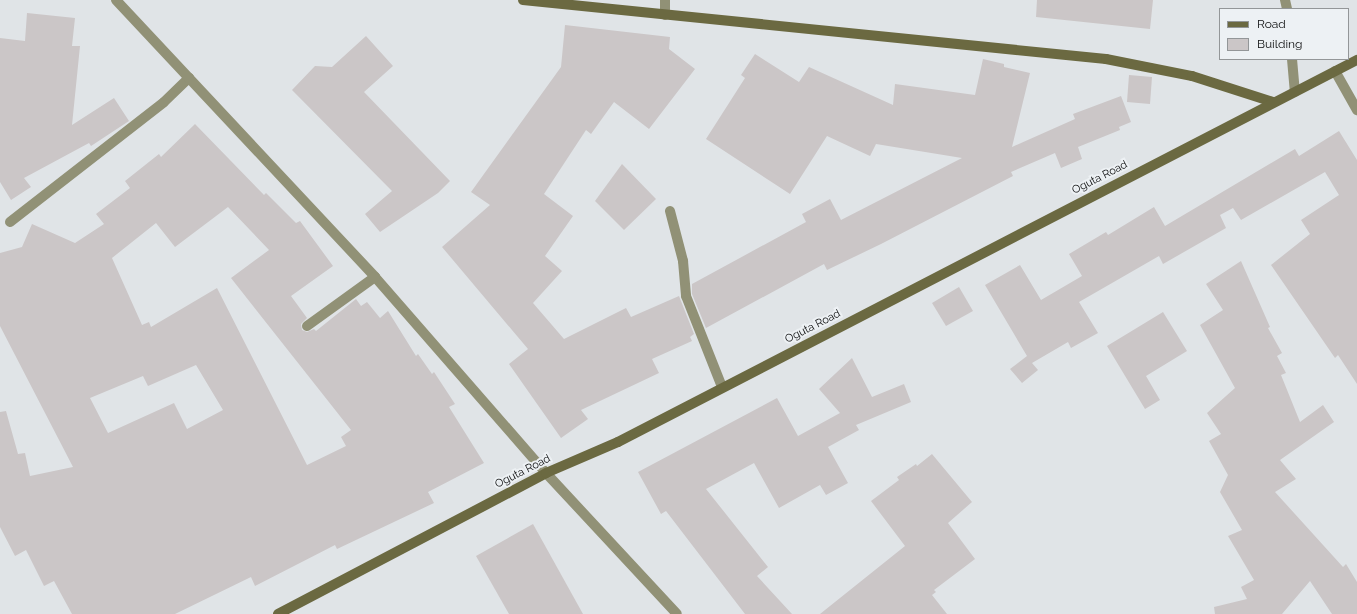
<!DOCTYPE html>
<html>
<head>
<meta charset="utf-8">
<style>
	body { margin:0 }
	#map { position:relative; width:1357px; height:614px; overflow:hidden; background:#e0e4e7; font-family:Raleway,sans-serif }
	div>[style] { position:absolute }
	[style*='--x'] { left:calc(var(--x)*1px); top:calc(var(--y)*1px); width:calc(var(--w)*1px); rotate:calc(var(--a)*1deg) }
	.building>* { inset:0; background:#cbc6c7 }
	.lane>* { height:10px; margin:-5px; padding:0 5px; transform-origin:5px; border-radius:5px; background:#919176 }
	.street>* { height:10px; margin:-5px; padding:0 5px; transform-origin:5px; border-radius:5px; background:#919176 }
	.secondary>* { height:10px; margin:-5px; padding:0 5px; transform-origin:5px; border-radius:5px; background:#6b6941 }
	span { translate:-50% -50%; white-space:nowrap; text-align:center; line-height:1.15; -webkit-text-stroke:4px #edf1f4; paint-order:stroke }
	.street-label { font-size:11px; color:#0c0d0e }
	.legend { position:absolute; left:1219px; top:8px; width:130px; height:52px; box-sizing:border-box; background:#edf1f4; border:1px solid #939698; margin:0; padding:5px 7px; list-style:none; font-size:12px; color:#0c0d0e }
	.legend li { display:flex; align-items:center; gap:8px; height:20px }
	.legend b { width:20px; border:1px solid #939698 }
</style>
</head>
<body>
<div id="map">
	<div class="building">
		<div style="clip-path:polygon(1037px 0,1153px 0,1150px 29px,1036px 17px)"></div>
		<div style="clip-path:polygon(27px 13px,75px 18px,72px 46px,80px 46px,72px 125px,114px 98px,129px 121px,91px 146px,89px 143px,24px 178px,31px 187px,11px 200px,0 182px,0 38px,25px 41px)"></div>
		<div style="clip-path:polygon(565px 25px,670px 37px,669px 49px,695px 69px,649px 129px,614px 102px,591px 134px,586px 130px,544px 194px,573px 216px,545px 256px,562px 271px,533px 303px,564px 339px,626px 308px,631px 317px,679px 296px,694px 334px,690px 337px,692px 341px,652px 359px,659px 373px,581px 410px,588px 419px,561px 438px,509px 364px,528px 349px,442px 247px,490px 205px,471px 192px,561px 67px)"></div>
		<div style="clip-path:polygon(366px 36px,393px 66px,364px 92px,450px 181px,438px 193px,380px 232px,365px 214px,392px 191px,292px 90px,315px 66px,332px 67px)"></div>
		<div style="clip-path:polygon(755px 54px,799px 82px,809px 67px,893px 105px,895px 84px,975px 95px,983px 59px,1004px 64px,1004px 67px,1030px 73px,1012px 147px,1075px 119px,1073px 114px,1121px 96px,1131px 122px,1119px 127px,1120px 130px,1078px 147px,1082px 159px,1061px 168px,1055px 153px,1011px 172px,1013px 176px,881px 244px,827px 270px,824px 264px,706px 328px,692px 294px,692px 284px,806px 222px,802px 214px,830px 199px,841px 220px,962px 158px,876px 144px,870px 156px,827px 136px,790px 194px,706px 139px,745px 78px,741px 75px)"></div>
		<div style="clip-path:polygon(1129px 75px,1152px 77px,1150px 104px,1127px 102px)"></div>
		<div style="clip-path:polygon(evenodd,195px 124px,264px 195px,266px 193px,296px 223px,300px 221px,333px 266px,291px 296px,307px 318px,301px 324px,302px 330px,307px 332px,314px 329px,316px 331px,356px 299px,361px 306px,367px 302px,380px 318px,388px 311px,416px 356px,418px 354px,432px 374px,434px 372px,455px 404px,449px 407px,484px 463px,428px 492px,434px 503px,337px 549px,335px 545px,255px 586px,251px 577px,175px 614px,72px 614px,54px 581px,44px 586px,26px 550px,15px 556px,0 527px,0 412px,6px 411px,18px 454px,25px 453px,30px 476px,73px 467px,0 326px,0 253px,22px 247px,32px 224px,75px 243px,104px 224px,96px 214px,130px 188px,125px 181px,159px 154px,161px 157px,195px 124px,228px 207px,269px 250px,231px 278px,351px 430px,341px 437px,346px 446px,307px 465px,217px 288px,151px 327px,149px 322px,142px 325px,112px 258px,156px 223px,175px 247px,228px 207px,195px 124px,196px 365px,223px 410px,187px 429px,174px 403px,108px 433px,90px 398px,143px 376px,148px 386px,196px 365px)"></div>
		<div style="clip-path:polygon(1339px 131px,1357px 160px,1357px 384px,1338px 355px,1335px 358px,1271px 265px,1310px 234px,1301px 220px,1339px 195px,1325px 172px,1241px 220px,1233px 208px,1220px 215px,1226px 228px,1163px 264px,1159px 256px,1079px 302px,1098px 333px,1071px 348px,1068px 342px,1032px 363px,1038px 370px,1022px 383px,1010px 369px,1027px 356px,985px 285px,1020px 265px,1041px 300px,1082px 276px,1069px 254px,1106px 232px,1108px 235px,1154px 207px,1165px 226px,1295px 149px,1299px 156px)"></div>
		<div style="clip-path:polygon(622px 164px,656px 199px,624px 230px,595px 201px)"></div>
		<div style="clip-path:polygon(1241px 261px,1270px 327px,1268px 328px,1282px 353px,1277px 356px,1286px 373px,1281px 375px,1300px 422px,1323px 405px,1334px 422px,1280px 460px,1296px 479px,1275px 492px,1343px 567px,1346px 564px,1357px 582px,1357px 614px,1332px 614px,1310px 581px,1282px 614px,1215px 614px,1214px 607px,1247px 599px,1241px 587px,1254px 580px,1228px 536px,1242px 530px,1220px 492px,1228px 475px,1209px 441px,1221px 434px,1207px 413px,1235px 388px,1200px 325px,1223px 310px,1206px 284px)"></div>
		<div style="clip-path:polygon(959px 287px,973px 311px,946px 326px,932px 303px)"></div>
		<div style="clip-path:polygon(1163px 312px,1187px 351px,1146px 376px,1160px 400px,1145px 409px,1107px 346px)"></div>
		<div style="clip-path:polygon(852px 358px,872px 397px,904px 384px,911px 402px,856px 425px,859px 430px,828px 447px,848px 483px,826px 495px,820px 485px,779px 508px,754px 463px,706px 489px,768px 567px,757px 576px,792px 614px,745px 614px,666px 511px,661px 514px,638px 472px,777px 398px,798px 436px,840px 413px,819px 389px)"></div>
		<div style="clip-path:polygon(932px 454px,972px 502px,948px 523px,975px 559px,934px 590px,936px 592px,932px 595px,947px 614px,820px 614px,905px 546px,871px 501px,899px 480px,897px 477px,916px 464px,917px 466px)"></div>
		<div style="clip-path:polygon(533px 524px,583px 614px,509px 614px,476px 556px)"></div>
	</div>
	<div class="lane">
		<div style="--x:670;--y:211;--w:52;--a:75.4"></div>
		<div style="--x:683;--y:261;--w:35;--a:85"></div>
		<div style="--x:686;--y:296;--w:98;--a:68.4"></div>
		<div style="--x:10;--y:222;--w:195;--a:-37.9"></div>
		<div style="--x:164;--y:102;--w:35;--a:-44"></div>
	</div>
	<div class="street">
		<div style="--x:116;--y:0;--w:379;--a:46.9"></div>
		<div style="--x:375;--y:277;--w:260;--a:48.9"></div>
		<div style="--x:546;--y:473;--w:192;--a:47.1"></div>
		<div style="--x:1285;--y:0;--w:9;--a:77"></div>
		<div style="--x:665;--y:15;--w:15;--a:-90"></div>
		<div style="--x:1292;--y:59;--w:33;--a:85"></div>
		<div style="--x:1335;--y:71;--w:45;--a:60.6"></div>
		<div style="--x:307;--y:326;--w:84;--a:-35.8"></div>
	</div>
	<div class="secondary">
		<div style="--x:523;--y:0;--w:586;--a:5.78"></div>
		<div style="--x:1106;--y:59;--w:88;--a:11.2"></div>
		<div style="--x:1192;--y:76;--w:85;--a:17.8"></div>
		<div style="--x:278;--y:614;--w:303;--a:-27.7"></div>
		<div style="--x:546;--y:473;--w:78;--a:-23.3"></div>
		<div style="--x:618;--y:442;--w:832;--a:-27.34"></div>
	</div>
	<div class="street-label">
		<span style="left:1100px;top:178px;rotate:-27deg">Oguta Road</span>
		<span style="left:813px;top:327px;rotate:-27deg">Oguta Road</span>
		<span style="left:523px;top:472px;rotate:-27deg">Oguta Road</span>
	</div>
	<ul class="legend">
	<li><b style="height:5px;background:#6b6941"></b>Road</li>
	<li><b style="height:11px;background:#cbc6c7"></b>Building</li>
	</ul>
</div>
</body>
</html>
